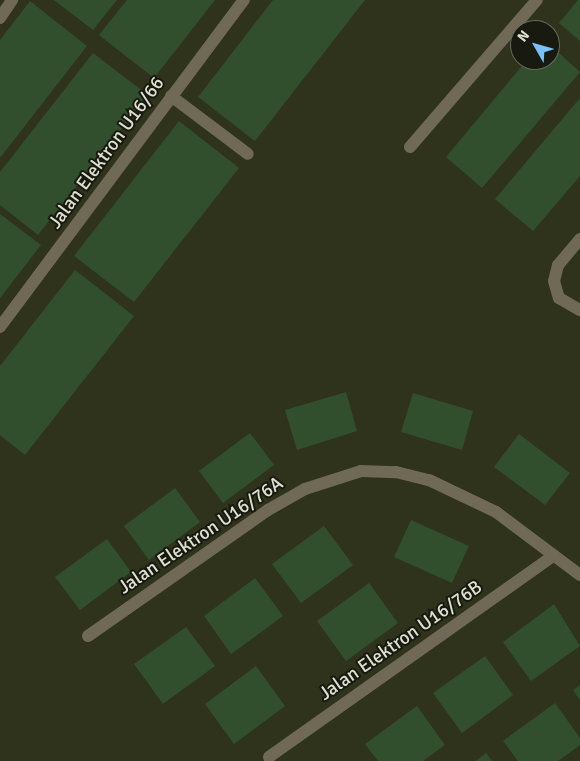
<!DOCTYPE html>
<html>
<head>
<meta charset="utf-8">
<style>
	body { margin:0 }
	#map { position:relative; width:580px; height:761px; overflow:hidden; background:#2f331b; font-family:Signika,sans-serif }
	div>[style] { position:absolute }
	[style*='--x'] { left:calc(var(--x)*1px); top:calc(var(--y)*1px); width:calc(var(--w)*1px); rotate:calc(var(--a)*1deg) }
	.building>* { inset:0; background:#314f2d }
	.minor>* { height:12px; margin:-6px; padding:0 6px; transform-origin:6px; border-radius:6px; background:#706956 }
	span { translate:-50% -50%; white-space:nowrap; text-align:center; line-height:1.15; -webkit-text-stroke:4px #18190f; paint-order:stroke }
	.street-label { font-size:19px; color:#dee1d2 }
	.north { position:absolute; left:510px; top:20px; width:50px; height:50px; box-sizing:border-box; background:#18190f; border:1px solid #67695d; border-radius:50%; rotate:308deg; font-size:14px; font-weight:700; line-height:20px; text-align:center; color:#dee1d2 }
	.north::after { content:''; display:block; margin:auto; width:18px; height:22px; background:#7cbef9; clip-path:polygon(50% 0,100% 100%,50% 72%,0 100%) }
</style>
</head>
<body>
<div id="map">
	<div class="building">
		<div style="clip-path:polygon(54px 0,117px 0,93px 30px)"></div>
		<div style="clip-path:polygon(127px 0,215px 0,154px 78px,99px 35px)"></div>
		<div style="clip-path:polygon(273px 0,365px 0,255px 141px,198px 97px)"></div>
		<div style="clip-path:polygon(578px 0,580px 0,580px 41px,559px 23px)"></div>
		<div style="clip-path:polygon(30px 1px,87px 46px,0 158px,0 40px)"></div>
		<div style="clip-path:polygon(550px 45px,580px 72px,482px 188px,446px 157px,527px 60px,550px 60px)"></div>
		<div style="clip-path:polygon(93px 53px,148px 95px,38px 235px,0 205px,0 172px)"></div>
		<div style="clip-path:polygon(580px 98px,580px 176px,533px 231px,495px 199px)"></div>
		<div style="clip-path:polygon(179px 121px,239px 168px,134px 302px,74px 256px)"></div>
		<div style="clip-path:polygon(0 214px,41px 245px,0 298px)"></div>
		<div style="clip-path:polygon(75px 270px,134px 316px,25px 455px,0 435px,0 366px)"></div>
		<div style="clip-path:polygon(346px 392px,357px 431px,297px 450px,285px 410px)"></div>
		<div style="clip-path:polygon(413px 393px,473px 411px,462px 450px,401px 432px)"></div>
		<div style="clip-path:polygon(250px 433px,274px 465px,223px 503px,199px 471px)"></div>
		<div style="clip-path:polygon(519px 434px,570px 473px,545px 505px,494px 467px)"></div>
		<div style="clip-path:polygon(175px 488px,200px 522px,149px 560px,124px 526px)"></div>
		<div style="clip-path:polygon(411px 520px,469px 546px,452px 583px,394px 557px)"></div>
		<div style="clip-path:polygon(324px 526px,353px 565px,301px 603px,272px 564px)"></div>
		<div style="clip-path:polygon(107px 539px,131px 572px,80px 610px,55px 577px)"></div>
		<div style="clip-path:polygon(255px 578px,283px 616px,231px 654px,204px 616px)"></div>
		<div style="clip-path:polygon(369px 583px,398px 623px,346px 661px,317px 621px)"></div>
		<div style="clip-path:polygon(554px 604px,580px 646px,531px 681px,503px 642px)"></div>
		<div style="clip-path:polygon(186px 627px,215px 666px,163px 704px,134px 664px)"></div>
		<div style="clip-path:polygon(485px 656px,513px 695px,462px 733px,433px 693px)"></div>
		<div style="clip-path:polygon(256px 666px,285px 706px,234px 744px,205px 704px)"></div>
		<div style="clip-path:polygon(580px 685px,580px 700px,573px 690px)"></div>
		<div style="clip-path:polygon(555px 703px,580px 738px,580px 745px,558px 761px,518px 761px,503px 741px)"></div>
		<div style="clip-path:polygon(417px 706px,445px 745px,423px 761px,378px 761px,365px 744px)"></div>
		<div style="clip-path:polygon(486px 753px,492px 761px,476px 761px)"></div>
	</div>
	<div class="minor">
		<div style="--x:0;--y:18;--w:22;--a:-56"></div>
		<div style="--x:171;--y:96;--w:96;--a:37"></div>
		<div style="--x:410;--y:147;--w:194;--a:-49.2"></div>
		<div style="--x:580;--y:239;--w:34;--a:130"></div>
		<div style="--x:558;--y:265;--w:16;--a:104"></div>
		<div style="--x:554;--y:281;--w:18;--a:74"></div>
		<div style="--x:559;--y:298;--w:24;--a:30"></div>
		<div style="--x:0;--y:327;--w:408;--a:-53.3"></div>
		<div style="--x:88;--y:636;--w:220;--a:-35"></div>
		<div style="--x:268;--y:510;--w:43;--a:-29.6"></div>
		<div style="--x:305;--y:489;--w:59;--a:-17.8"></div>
		<div style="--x:361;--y:471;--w:35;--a:2"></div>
		<div style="--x:396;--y:472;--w:34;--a:14"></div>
		<div style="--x:429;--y:480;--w:74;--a:25.5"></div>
		<div style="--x:496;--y:512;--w:105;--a:36.9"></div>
		<div style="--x:269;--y:757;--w:349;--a:-35.3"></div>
	</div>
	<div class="street-label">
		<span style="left:107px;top:153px;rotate:-54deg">Jalan Elektron U16/66</span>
		<span style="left:201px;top:536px;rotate:-34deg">Jalan Elektron U16/76A</span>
		<span style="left:401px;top:641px;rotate:-35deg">Jalan Elektron U16/76B</span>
	</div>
	<div class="north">N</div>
</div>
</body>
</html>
